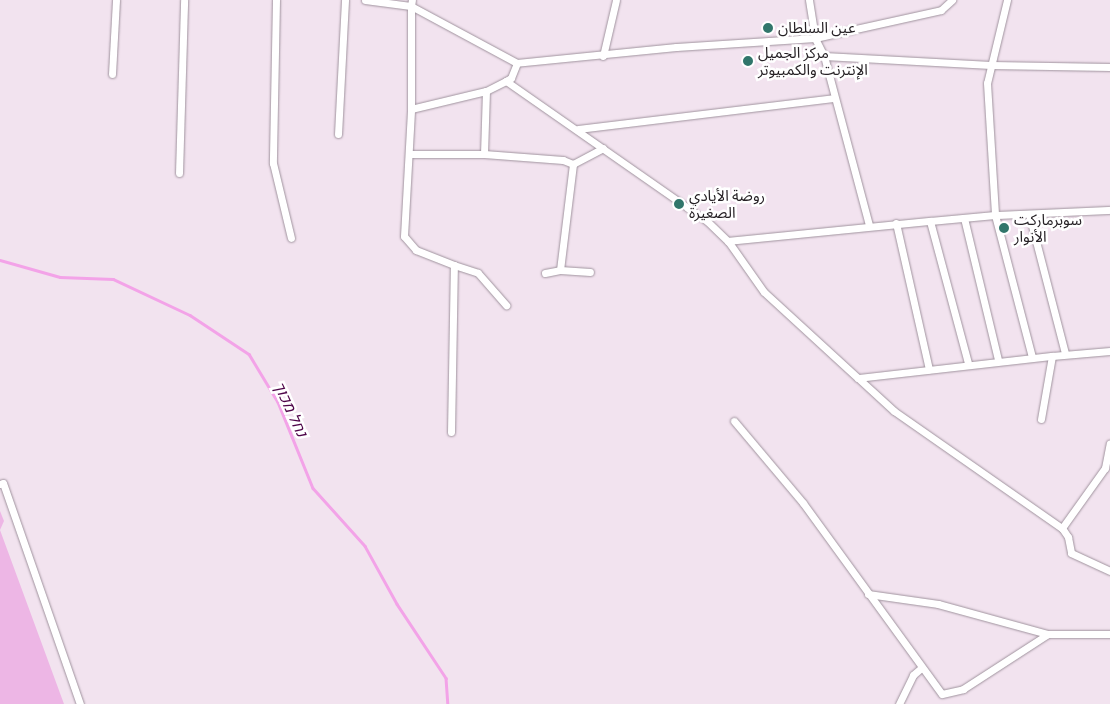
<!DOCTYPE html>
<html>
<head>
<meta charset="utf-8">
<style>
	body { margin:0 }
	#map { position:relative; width:1110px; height:704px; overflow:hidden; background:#f2e3ef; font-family:"Exo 2","Noto Sans Arabic",Heebo,sans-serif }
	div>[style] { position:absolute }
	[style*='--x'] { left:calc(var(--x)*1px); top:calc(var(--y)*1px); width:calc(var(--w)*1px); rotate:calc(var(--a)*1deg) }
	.green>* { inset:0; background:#edb6e5 }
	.stream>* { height:2.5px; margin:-1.25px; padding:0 1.25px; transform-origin:1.25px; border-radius:1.25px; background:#f3a3e8 }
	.roads { filter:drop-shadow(0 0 1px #a0939e) drop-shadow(0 0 1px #a0939e) }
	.street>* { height:7px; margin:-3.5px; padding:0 3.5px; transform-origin:3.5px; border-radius:3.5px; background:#fff }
	.dots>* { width:14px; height:14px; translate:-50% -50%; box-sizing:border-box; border:2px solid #fff; border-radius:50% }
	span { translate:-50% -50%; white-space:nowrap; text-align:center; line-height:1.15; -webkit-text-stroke:5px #fff; paint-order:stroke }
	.poi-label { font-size:15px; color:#262125 }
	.left { translate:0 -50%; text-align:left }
	.water-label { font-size:16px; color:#4e0549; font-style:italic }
</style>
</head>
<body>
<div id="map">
	<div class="green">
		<div style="clip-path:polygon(0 511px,4px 521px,0 530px,64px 704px,0 704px)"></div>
	</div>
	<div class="stream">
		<div style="--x:0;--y:260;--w:62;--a:15.8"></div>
		<div style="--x:60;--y:277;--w:53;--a:2.2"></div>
		<div style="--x:113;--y:279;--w:85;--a:25.1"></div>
		<div style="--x:190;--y:315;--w:71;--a:33.5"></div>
		<div style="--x:249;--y:354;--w:56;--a:58.9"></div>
		<div style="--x:278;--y:402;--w:93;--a:67.9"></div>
		<div style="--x:313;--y:488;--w:78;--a:48.1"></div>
		<div style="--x:365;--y:546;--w:66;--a:61.1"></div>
		<div style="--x:397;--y:604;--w:89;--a:56.5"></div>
		<div style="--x:446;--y:678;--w:26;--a:86"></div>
	</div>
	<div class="roads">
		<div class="street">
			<div style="--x:276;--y:0;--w:163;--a:91.1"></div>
			<div style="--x:273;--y:163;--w:77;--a:76.5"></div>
			<div style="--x:365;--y:0;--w:46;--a:7.4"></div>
			<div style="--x:411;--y:6;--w:6;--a:-81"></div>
			<div style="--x:809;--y:0;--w:38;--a:81"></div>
			<div style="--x:815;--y:38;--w:139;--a:176.3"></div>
			<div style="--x:676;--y:47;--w:160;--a:174.3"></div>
			<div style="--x:517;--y:63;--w:16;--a:112"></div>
			<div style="--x:511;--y:78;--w:6;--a:149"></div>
			<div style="--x:506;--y:81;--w:246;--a:34.9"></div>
			<div style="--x:708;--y:222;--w:28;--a:44"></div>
			<div style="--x:728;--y:241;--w:62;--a:54.8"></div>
			<div style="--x:764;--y:292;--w:127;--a:42.5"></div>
			<div style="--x:858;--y:378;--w:195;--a:-6.5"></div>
			<div style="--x:1007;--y:0;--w:85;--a:103.5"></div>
			<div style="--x:987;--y:83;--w:132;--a:86.5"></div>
			<div style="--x:995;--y:215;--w:115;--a:-2.5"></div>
			<div style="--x:603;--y:56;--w:57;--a:-76.9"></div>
			<div style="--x:824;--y:56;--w:167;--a:3.1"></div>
			<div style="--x:991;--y:65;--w:119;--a:1"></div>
			<div style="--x:112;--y:74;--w:74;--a:-86.9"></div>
			<div style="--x:411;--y:109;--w:103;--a:-90"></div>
			<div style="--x:411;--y:6;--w:120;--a:28.3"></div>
			<div style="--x:578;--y:129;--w:257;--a:-6.9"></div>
			<div style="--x:338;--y:134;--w:134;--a:-87"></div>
			<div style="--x:411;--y:154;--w:73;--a:0"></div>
			<div style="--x:484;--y:154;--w:63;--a:-88.2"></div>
			<div style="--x:484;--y:154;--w:79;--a:4.3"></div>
			<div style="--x:563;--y:160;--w:11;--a:22"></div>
			<div style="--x:573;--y:164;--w:34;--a:-28"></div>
			<div style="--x:179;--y:173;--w:173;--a:-88.3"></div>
			<div style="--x:1029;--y:214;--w:144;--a:75.5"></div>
			<div style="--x:964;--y:218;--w:146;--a:76.5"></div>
			<div style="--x:896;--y:223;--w:150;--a:77.3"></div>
			<div style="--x:869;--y:225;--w:175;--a:-104.9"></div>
			<div style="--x:824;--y:56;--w:20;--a:-117"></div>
			<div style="--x:815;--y:38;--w:129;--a:-12.5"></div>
			<div style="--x:941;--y:10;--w:15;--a:-42"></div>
			<div style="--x:728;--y:241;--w:203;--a:-5.7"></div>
			<div style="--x:454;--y:265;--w:25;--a:18"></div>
			<div style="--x:478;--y:273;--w:43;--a:48.8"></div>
			<div style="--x:560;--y:270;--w:107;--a:-83"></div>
			<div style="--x:545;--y:273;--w:15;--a:-11"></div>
			<div style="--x:560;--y:270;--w:30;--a:4"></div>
			<div style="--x:968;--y:363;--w:147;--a:-105"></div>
			<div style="--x:930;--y:221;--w:65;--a:-5.3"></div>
			<div style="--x:995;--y:215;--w:147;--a:75.4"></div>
			<div style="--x:858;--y:378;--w:49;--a:42.5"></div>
			<div style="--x:894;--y:411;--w:205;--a:34.9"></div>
			<div style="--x:1062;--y:528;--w:11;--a:56"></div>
			<div style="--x:1068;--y:537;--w:16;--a:79"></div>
			<div style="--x:1071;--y:553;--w:43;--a:24.8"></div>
			<div style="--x:1041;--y:419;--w:64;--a:-80.1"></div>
			<div style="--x:1052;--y:356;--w:58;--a:-4.9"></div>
			<div style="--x:734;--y:421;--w:107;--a:49.9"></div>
			<div style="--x:803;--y:503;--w:236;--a:54"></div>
			<div style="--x:942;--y:694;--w:22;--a:-13"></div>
			<div style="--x:963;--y:689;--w:101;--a:-32.9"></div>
			<div style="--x:1048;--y:634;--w:62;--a:0"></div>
			<div style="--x:451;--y:432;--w:167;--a:-89"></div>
			<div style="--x:454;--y:265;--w:41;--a:-158.5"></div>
			<div style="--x:416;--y:250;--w:18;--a:-131"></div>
			<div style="--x:404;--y:236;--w:127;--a:-86.8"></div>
			<div style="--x:411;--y:109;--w:77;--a:-13.5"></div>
			<div style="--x:486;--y:91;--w:22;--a:-27"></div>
			<div style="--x:0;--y:484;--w:3;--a:-18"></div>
			<div style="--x:3;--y:483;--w:234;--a:70.8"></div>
			<div style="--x:1062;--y:528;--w:74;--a:-54.4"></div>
			<div style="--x:1105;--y:468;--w:25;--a:-79"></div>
			<div style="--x:868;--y:594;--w:71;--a:8.1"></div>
			<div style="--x:938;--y:604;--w:114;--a:15.3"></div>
			<div style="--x:899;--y:704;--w:32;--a:-64"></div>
			<div style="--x:913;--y:675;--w:11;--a:-41"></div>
		</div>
	</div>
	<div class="dots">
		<div style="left:768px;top:28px;background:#31766b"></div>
		<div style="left:748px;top:61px;background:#31766b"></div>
		<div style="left:679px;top:204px;background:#31766b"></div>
		<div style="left:1004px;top:228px;background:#31766b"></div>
	</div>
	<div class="poi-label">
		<span class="left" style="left:778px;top:28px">عين السلطان</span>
		<span class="left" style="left:758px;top:61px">مركز الجميل<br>الإنترنت والكمبيوتر</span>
		<span class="left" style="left:689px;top:204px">روضة الأيادي<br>الصغيرة</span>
		<span class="left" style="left:1014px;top:228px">سوبرماركت<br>الأنوار</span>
	</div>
	<div class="water-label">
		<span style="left:291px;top:409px;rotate:65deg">נחל מכוך</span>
	</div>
</div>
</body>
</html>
